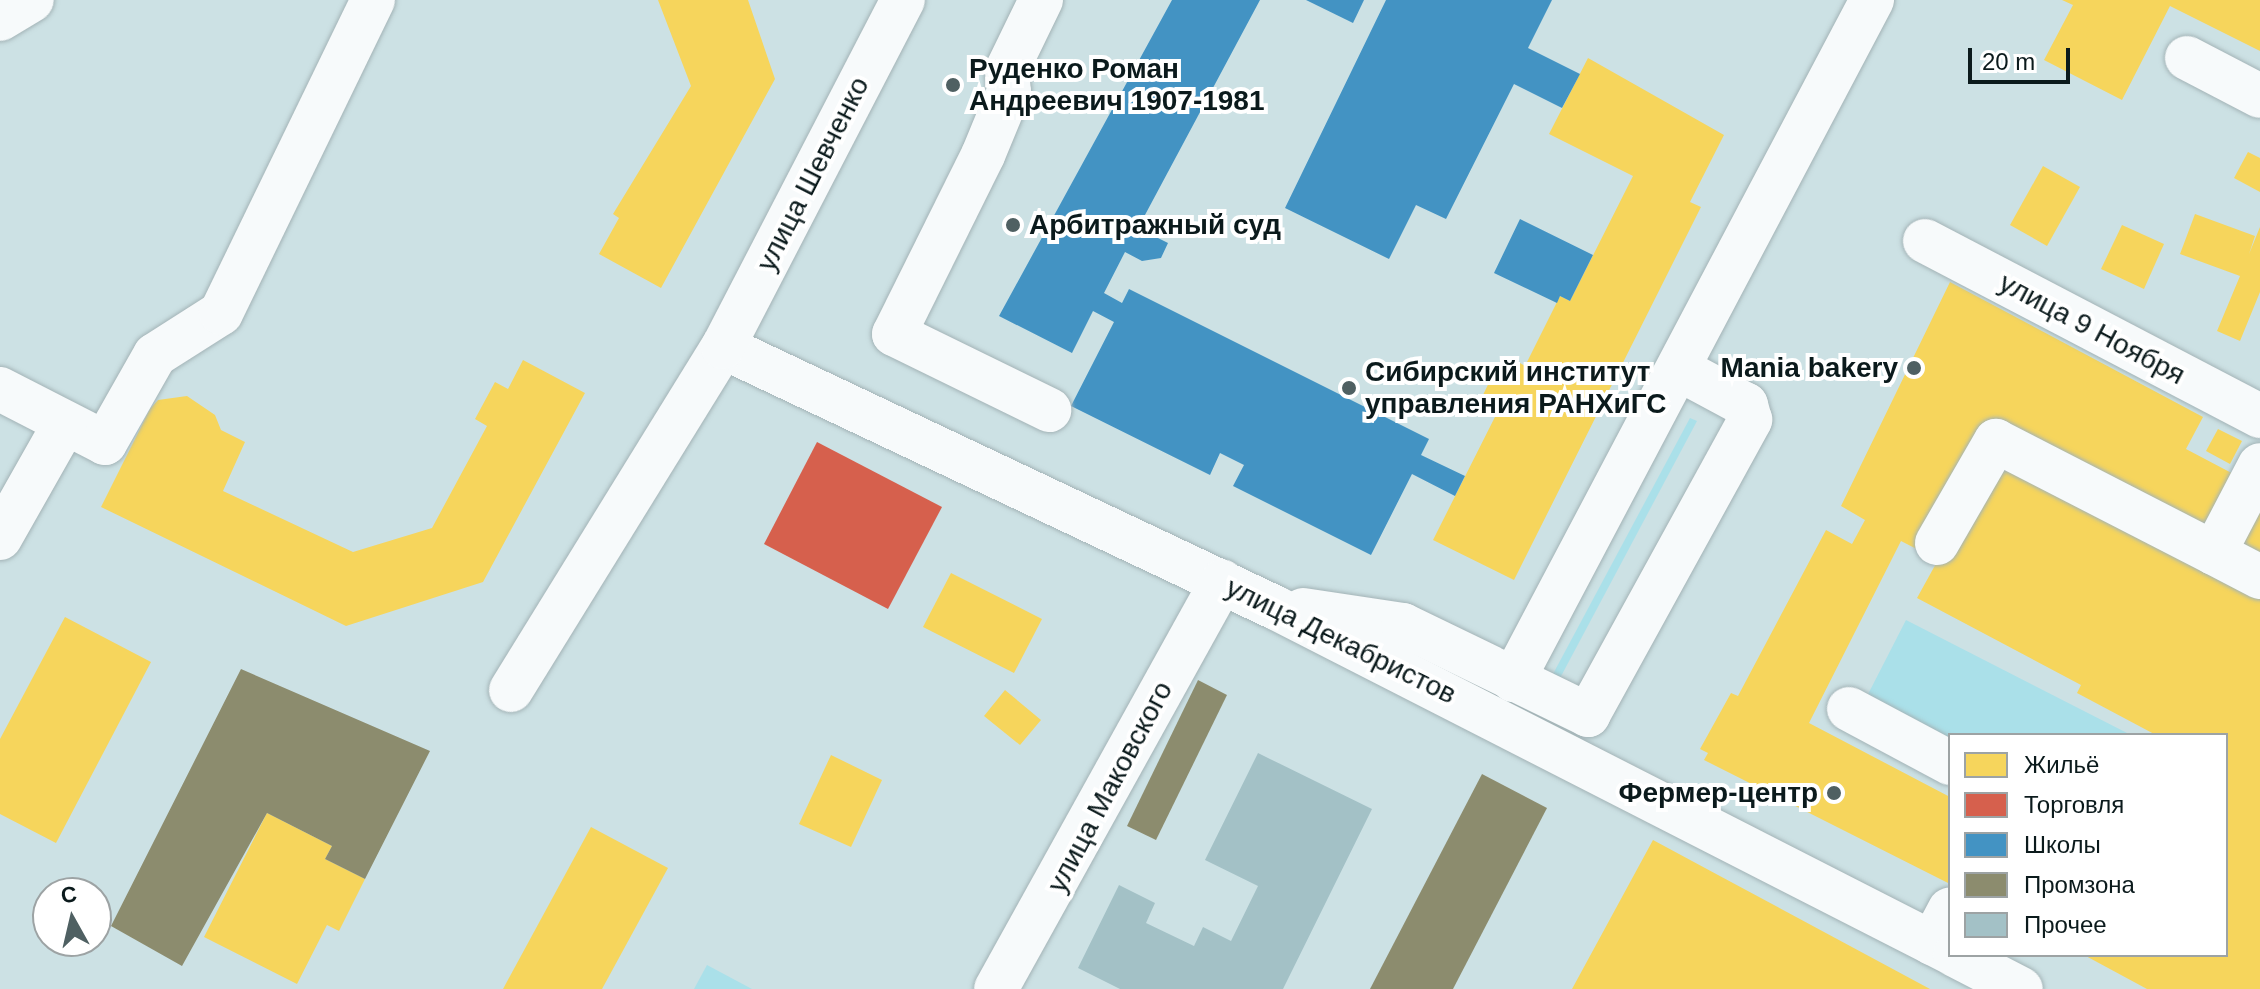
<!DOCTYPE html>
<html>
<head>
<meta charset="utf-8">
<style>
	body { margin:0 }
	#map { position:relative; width:2260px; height:989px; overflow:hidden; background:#cce1e4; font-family:Helvetica,sans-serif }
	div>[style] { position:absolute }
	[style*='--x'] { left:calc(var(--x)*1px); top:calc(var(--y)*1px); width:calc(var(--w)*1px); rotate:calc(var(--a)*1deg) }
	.green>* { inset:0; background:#aae0e9 }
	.homes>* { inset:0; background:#f6d55c }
	.shops>* { inset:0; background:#d6604d }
	.schools>* { inset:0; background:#4393c3 }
	.industry>* { inset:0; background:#8c8c6e }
	.building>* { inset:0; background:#a3c1c6 }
	.roads { filter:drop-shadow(0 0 2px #a3b3b6) drop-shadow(0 0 2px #a3b3b6) }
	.minor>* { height:44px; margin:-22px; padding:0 22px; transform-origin:22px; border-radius:22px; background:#f7fafb }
	.dots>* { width:22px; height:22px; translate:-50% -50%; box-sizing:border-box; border:4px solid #fff; border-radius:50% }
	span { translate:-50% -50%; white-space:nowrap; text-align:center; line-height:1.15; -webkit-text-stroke:8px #fff; paint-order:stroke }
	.poi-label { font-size:28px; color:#0b1a1c; font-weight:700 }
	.left { translate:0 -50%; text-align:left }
	.right { translate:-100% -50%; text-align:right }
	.street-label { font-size:28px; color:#0b1a1c }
	.legend { position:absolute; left:1948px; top:733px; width:280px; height:224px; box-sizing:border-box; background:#fff; border:2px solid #9da3a4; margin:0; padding:10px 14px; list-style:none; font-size:24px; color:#0b1a1c }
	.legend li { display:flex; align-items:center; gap:16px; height:40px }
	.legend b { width:40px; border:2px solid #9da3a4 }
	.north { position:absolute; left:32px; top:877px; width:80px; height:80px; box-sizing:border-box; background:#fff; border:2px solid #9da3a4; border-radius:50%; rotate:352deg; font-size:22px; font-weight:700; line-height:32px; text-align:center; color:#0b1a1c }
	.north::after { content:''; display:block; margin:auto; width:28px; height:36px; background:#4f6062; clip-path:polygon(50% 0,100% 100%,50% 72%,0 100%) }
	.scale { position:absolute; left:1968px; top:48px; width:102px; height:36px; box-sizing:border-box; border:4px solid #0b1a1c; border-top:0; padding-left:10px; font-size:24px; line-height:28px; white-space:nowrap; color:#0b1a1c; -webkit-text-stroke:6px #fff; paint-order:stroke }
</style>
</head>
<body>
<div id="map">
	<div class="green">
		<div style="clip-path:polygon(1690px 418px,1697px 421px,1559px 680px,1553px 674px)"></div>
		<div style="clip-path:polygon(1906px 620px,2131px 735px,1950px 735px,1950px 749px,1863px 704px)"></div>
		<div style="clip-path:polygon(707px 965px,752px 989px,694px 989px)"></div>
	</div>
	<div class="homes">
		<div style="clip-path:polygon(658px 0,748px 0,775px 79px,661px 288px,599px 254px,619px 218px,613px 214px,691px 86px)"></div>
		<div style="clip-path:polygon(2062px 0,2260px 0,2260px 51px,2170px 6px,2122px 100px,2044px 60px,2073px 5px)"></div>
		<div style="clip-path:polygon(1588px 58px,1724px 135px,1690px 202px,1701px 207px,1514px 580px,1433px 540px,1501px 405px,1483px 395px,1496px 368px,1508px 374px,1515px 360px,1525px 366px,1560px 296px,1570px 301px,1633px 176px,1549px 134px)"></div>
		<div style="clip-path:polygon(2248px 152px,2260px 158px,2260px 192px,2234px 178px)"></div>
		<div style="clip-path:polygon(2043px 166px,2080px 187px,2047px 246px,2010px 225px)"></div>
		<div style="clip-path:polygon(2195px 214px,2255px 236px,2249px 254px,2260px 227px,2260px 292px,2240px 341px,2217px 331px,2240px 276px,2180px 254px)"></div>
		<div style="clip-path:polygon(2122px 225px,2164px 244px,2144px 289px,2101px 269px)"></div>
		<div style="clip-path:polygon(1950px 282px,2203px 417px,2186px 449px,2260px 488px,2260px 989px,2147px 989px,2084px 955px,2226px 955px,2226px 735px,2156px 735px,2077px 693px,2081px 685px,1917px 598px,1938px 560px,1901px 541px,1809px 723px,1950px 797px,1950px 884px,1704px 760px,1708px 753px,1700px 749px,1731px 693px,1738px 696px,1826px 530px,1852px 544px,1865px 520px,1841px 506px)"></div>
		<div style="clip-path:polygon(523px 360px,585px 393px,483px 582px,346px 626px,101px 507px,150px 409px,158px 400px,187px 396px,215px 415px,221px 430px,245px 442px,223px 491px,353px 552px,432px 528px,487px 426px,475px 419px,495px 382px,508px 389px)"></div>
		<div style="clip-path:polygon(2218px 429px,2242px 441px,2230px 464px,2206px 451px)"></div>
		<div style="clip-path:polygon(951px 573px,1042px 619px,1014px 673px,923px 627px)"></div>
		<div style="clip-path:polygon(65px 617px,151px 662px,56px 843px,0 814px,0 739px)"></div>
		<div style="clip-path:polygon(1005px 690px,1041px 720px,1020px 745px,984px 716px)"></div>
		<div style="clip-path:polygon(831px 755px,882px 780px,851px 847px,799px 824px)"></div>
		<div style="clip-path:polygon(267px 813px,332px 846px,325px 859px,365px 879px,339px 931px,327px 925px,297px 984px,204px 937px)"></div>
		<div style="clip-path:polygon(591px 827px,668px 868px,602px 989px,503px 989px)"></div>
		<div style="clip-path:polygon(1653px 840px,1718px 875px,1930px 989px,1572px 989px)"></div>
	</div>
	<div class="shops">
		<div style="clip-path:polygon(817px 442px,942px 507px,888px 609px,764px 544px)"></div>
	</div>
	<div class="schools">
		<div style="clip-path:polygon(1172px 0,1260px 0,1138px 228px,1168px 243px,1161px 258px,1142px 261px,1125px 252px,1104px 293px,1122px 303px,1129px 289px,1429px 439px,1421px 455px,1465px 476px,1455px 496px,1412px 474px,1371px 555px,1233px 486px,1244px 465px,1220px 453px,1210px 475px,1071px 406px,1114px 322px,1093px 311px,1072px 353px,999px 316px)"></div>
		<div style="clip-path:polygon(1306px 0,1364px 0,1353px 23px)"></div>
		<div style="clip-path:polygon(1386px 0,1552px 0,1528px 48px,1580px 74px,1562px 108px,1514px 84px,1446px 219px,1416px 205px,1389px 259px,1285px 208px)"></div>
		<div style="clip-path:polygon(1520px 219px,1593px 255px,1570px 301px,1560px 296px,1557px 303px,1494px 273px)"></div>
	</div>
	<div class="industry">
		<div style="clip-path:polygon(241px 669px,430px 751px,365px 879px,325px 859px,332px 846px,267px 813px,182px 966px,111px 926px)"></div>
		<div style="clip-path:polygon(1198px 680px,1227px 695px,1156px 840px,1127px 826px)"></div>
		<div style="clip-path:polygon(1482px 774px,1547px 808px,1453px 989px,1370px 989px)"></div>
	</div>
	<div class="building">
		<div style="clip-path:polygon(1258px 753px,1372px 809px,1283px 989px,1120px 989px,1078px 968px,1119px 885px,1155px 903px,1146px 923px,1194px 946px,1203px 927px,1231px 941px,1258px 886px,1205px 860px)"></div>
	</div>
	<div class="roads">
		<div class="minor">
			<div style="--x:1041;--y:0;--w:78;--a:115.9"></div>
			<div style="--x:1007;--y:70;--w:22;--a:85"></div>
			<div style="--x:1009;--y:92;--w:68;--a:112.4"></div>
			<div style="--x:983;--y:155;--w:200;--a:116.4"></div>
			<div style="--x:894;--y:334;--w:173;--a:26.1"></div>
			<div style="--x:0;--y:19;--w:37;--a:-31"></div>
			<div style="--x:2187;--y:58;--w:82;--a:27.5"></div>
			<div style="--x:1925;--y:241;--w:378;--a:27.6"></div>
			<div style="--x:723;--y:347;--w:611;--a:25.27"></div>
			<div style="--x:1276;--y:608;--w:757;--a:27.04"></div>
			<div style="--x:0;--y:389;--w:118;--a:27.2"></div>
			<div style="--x:105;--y:443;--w:101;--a:-60.4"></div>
			<div style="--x:155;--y:355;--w:78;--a:-32.5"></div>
			<div style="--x:221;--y:313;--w:348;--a:-64.1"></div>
			<div style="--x:0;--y:538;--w:132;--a:-60.5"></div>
			<div style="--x:1937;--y:543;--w:118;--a:-60"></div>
			<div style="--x:1996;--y:441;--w:245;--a:27.2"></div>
			<div style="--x:2214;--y:553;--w:99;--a:-62.4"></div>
			<div style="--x:2214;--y:553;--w:52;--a:27.6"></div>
			<div style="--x:1303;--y:610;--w:101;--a:8.5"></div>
			<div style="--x:1403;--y:625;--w:206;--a:25.9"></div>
			<div style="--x:1588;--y:715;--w:337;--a:-61.2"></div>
			<div style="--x:1750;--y:420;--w:16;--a:-105"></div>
			<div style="--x:1746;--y:405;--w:76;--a:-151.8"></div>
			<div style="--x:1513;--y:680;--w:769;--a:-62.17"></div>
			<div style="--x:511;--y:690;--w:403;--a:-58.3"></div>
			<div style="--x:723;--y:347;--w:391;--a:-62.6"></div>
			<div style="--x:1849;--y:709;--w:115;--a:28.1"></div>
			<div style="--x:1932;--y:943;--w:38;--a:-62"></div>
			<div style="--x:1955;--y:955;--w:74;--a:27.3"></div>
			<div style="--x:996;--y:989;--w:466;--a:-61"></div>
		</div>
	</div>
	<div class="dots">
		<div style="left:953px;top:85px;background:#4f6062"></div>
		<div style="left:1013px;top:225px;background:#4f6062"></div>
		<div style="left:1914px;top:368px;background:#4f6062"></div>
		<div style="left:1349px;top:388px;background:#4f6062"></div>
		<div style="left:1834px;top:793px;background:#4f6062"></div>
	</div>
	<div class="poi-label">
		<span class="left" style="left:969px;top:85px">Руденко Роман<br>Андреевич 1907-1981</span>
		<span class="left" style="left:1029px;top:225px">Арбитражный суд</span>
		<span class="right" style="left:1898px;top:368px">Mania bakery</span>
		<span class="left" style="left:1365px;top:388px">Сибирский институт<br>управления РАНХиГС</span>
		<span class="right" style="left:1818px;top:793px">Фермер-центр</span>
	</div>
	<div class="street-label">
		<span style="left:813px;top:174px;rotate:-63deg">улица Шевченко</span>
		<span style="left:2092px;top:329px;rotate:28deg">улица 9 Ноября</span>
		<span style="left:1341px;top:641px;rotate:26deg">улица Декабристов</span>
		<span style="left:1110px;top:787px;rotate:-62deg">улица Маковского</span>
	</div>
	<ul class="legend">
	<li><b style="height:22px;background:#f6d55c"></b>Жильё</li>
	<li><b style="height:22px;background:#d6604d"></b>Торговля</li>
	<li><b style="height:22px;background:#4393c3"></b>Школы</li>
	<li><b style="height:22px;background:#8c8c6e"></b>Промзона</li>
	<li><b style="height:22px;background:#a3c1c6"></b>Прочее</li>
	</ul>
	<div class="north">С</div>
	<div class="scale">20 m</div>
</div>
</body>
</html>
